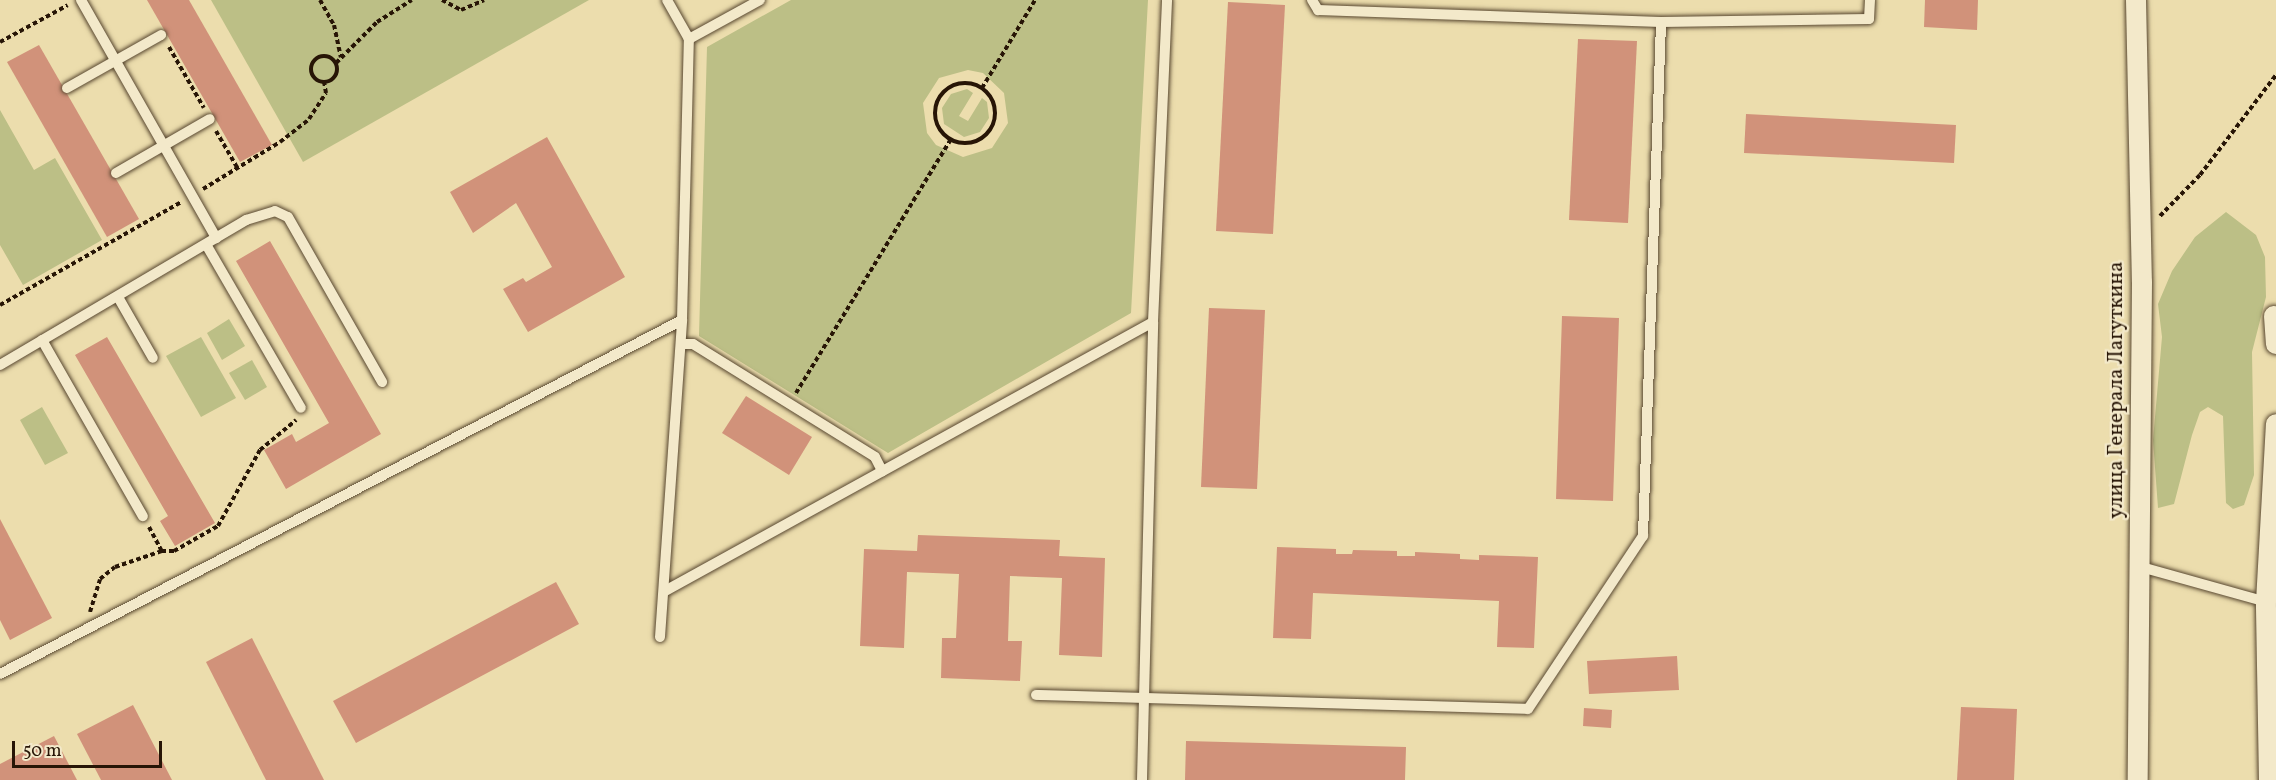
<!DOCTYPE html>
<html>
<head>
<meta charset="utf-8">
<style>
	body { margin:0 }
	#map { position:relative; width:2276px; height:780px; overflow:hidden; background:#ecddad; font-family:Vollkorn,serif }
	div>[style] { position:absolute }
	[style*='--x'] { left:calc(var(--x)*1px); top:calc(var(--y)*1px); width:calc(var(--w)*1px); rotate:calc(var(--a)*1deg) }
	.green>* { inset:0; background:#bcbf86 }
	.building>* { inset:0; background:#d1927a }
	.path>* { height:4px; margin-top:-2px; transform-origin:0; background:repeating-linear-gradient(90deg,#271506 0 4.5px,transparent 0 7.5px) }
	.path>.ring { margin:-2px; padding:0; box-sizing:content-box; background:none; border:4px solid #271506; border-radius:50% }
	.roads { filter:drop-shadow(0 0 2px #584730) drop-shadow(0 0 2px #584730) }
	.lane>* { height:10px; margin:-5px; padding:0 5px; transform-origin:5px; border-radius:5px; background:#f3e9ca }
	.street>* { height:20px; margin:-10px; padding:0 10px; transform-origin:10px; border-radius:10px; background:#f3e9ca }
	span { translate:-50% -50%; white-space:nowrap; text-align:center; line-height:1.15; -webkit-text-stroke:4.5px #f3e9ca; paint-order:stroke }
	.street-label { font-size:21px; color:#271506 }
	.scale { position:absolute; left:12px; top:741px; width:150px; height:27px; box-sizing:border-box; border:3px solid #271506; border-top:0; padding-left:8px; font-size:18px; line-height:21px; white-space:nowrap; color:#271506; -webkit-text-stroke:4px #f3e9ca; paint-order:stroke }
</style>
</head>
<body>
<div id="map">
	<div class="green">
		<div style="clip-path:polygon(211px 0,589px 0,303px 162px)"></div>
		<div style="clip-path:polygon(evenodd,791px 0,1148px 0,1131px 313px,888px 453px,699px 336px,707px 47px,791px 0,968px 70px,983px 73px,1004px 93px,1008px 123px,992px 148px,963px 157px,936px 145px,927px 133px,923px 103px,939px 78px,968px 70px)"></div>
		<div style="clip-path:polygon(967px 89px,973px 93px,959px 116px,968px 121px,982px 98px,987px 102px,989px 118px,980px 132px,964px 137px,944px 124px,942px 108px,951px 94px)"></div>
		<div style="clip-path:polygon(0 110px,34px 170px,55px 158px,102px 240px,23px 285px,0 245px)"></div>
		<div style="clip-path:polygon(2226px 212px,2256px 235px,2265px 257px,2266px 297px,2252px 352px,2254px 475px,2244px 505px,2233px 509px,2226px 503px,2223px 416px,2208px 407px,2200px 412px,2192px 435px,2174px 504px,2158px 508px,2153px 440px,2162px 337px,2158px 304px,2172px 271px,2195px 237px)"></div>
		<div style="clip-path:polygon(229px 319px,245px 346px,222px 360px,207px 333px)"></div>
		<div style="clip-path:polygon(201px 337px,236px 398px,201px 417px,166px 356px)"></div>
		<div style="clip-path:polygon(252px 360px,267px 387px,245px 400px,229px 373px)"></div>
		<div style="clip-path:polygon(42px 407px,68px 453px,45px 465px,20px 420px)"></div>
	</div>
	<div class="building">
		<div style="clip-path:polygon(147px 0,189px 0,272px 145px,240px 162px)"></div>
		<div style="clip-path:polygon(1925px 0,1978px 0,1977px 30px,1924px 27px)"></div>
		<div style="clip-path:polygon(1228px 2px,1285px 5px,1273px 234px,1216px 231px)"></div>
		<div style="clip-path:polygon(1578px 39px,1637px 41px,1628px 223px,1569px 220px)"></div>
		<div style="clip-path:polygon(39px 45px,139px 219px,107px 237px,7px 62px)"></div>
		<div style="clip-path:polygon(1746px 114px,1956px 125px,1954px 163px,1744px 153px)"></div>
		<div style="clip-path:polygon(547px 137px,625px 277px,528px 332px,503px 289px,523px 278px,526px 282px,552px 267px,516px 203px,473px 233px,450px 192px)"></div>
		<div style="clip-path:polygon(270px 241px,381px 434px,286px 489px,264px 450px,292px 434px,296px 442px,329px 423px,236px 261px)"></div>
		<div style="clip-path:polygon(1209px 308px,1265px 310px,1257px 489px,1201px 487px)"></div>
		<div style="clip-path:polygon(1562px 316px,1619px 318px,1613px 501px,1556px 499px)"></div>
		<div style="clip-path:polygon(107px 337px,215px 523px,175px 546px,160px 521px,168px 516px,75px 355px)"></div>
		<div style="clip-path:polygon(746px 396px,812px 437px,789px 475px,722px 433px)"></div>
		<div style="clip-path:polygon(0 519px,52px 618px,10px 640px,0 620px)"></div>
		<div style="clip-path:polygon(918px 535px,1060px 540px,1059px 556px,1105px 558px,1102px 657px,1059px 655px,1062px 578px,1010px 576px,1008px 641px,1022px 641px,1020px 681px,941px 678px,942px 638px,956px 638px,959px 574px,907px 572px,904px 648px,860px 646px,864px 549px,917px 551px)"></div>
		<div style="clip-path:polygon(1277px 547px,1336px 549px,1336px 554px,1352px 554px,1353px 550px,1397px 551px,1397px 556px,1415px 556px,1415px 552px,1460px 554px,1460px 559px,1479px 560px,1479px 555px,1538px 557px,1534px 648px,1497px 647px,1499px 601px,1313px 593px,1311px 639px,1273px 638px)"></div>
		<div style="clip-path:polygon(556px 582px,579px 624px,356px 743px,333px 701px)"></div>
		<div style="clip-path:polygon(252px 638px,324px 780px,266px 780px,206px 662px)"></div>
		<div style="clip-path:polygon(1677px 656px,1679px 690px,1589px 694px,1587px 661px)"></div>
		<div style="clip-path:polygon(133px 705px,172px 780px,101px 780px,77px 734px)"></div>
		<div style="clip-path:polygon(1961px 707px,2017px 709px,2014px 780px,1957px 780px)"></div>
		<div style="clip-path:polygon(1584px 708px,1612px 710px,1611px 728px,1583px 726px)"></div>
		<div style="clip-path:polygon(54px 736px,77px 780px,0 780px,0 764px)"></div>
		<div style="clip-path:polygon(1186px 741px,1406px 747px,1405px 780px,1185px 780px)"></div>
	</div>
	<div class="path">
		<div style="--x:320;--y:0;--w:29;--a:61"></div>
		<div style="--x:334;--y:25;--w:33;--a:78"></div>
		<div style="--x:442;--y:0;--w:21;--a:28"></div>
		<div style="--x:461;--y:10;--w:25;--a:-23"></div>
		<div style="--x:0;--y:42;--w:77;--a:-28.6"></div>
		<div style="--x:169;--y:47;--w:70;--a:60.2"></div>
		<div class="ring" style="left:311px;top:56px;width:22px;height:22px"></div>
		<div style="--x:336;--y:63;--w:58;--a:-45"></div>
		<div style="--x:377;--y:22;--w:41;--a:-32.2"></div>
		<div class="ring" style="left:935px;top:83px;width:56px;height:56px"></div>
		<div style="--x:982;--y:88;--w:103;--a:-58.9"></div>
		<div style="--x:216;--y:131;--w:44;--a:59.9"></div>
		<div style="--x:203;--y:189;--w:90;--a:-31.4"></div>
		<div style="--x:280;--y:142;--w:37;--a:-38"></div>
		<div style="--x:309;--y:119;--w:31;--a:-57"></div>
		<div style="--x:326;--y:93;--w:11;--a:-100"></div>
		<div style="--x:2160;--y:216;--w:57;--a:-45.7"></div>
		<div style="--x:2200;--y:175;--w:126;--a:-52.8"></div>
		<div style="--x:0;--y:305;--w:208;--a:-29.6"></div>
		<div style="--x:796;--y:393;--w:298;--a:-58.6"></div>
		<div style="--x:149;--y:527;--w:27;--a:62"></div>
		<div style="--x:162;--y:551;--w:12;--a:0"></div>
		<div style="--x:174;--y:551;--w:51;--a:-29.6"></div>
		<div style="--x:218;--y:526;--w:87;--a:-61.1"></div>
		<div style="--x:260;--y:450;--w:47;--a:-39.8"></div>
		<div style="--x:90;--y:612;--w:34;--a:-73"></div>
		<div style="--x:100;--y:579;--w:19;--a:-39"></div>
		<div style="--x:115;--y:567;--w:50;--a:-18.8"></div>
	</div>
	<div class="roads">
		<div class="lane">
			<div style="--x:81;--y:0;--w:274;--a:60.4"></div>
			<div style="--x:667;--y:0;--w:45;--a:60.6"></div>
			<div style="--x:1312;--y:0;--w:12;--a:59"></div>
			<div style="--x:1318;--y:10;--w:343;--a:2"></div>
			<div style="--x:1661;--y:22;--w:208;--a:-0.8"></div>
			<div style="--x:1869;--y:19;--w:19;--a:-87"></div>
			<div style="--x:67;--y:88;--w:108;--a:-29.4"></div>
			<div style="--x:116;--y:173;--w:108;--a:-29.9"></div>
			<div style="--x:207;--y:246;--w:187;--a:59.9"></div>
			<div style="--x:118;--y:297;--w:70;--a:60.2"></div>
			<div style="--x:42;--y:340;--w:203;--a:60.2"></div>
			<div style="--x:681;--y:344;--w:12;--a:0"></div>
			<div style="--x:693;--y:344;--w:214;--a:31.8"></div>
			<div style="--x:875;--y:457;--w:16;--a:63"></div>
			<div style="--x:0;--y:365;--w:286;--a:-30.5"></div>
			<div style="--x:246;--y:220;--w:30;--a:-17"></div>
			<div style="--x:275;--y:211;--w:14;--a:25"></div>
			<div style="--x:288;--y:217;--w:190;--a:60.3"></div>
			<div style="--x:2141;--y:567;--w:130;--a:15.6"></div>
			<div style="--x:665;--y:591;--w:557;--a:-28.86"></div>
			<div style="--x:660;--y:637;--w:318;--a:-86"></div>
			<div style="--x:682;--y:320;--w:281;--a:-88.6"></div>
			<div style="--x:689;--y:39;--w:81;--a:-28.8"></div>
			<div style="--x:0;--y:674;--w:768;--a:-27.43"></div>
			<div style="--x:1036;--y:695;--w:492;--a:1.6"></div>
			<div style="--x:1528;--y:709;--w:208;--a:-56.4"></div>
			<div style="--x:1643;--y:536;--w:514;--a:-87.99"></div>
			<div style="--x:1142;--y:780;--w:458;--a:-88.6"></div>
			<div style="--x:1153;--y:322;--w:322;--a:-87.5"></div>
		</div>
		<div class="street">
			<div style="--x:2136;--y:0;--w:282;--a:88.8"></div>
			<div style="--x:2142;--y:282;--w:498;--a:90.5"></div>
			<div style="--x:2274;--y:316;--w:28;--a:86"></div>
			<div style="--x:2269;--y:780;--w:178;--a:-91"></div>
			<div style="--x:2266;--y:602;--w:178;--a:-86.8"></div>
		</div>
	</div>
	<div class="street-label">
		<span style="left:2117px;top:390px;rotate:-90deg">улица Генерала Лагуткина</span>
	</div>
	<div class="scale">50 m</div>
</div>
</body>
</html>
